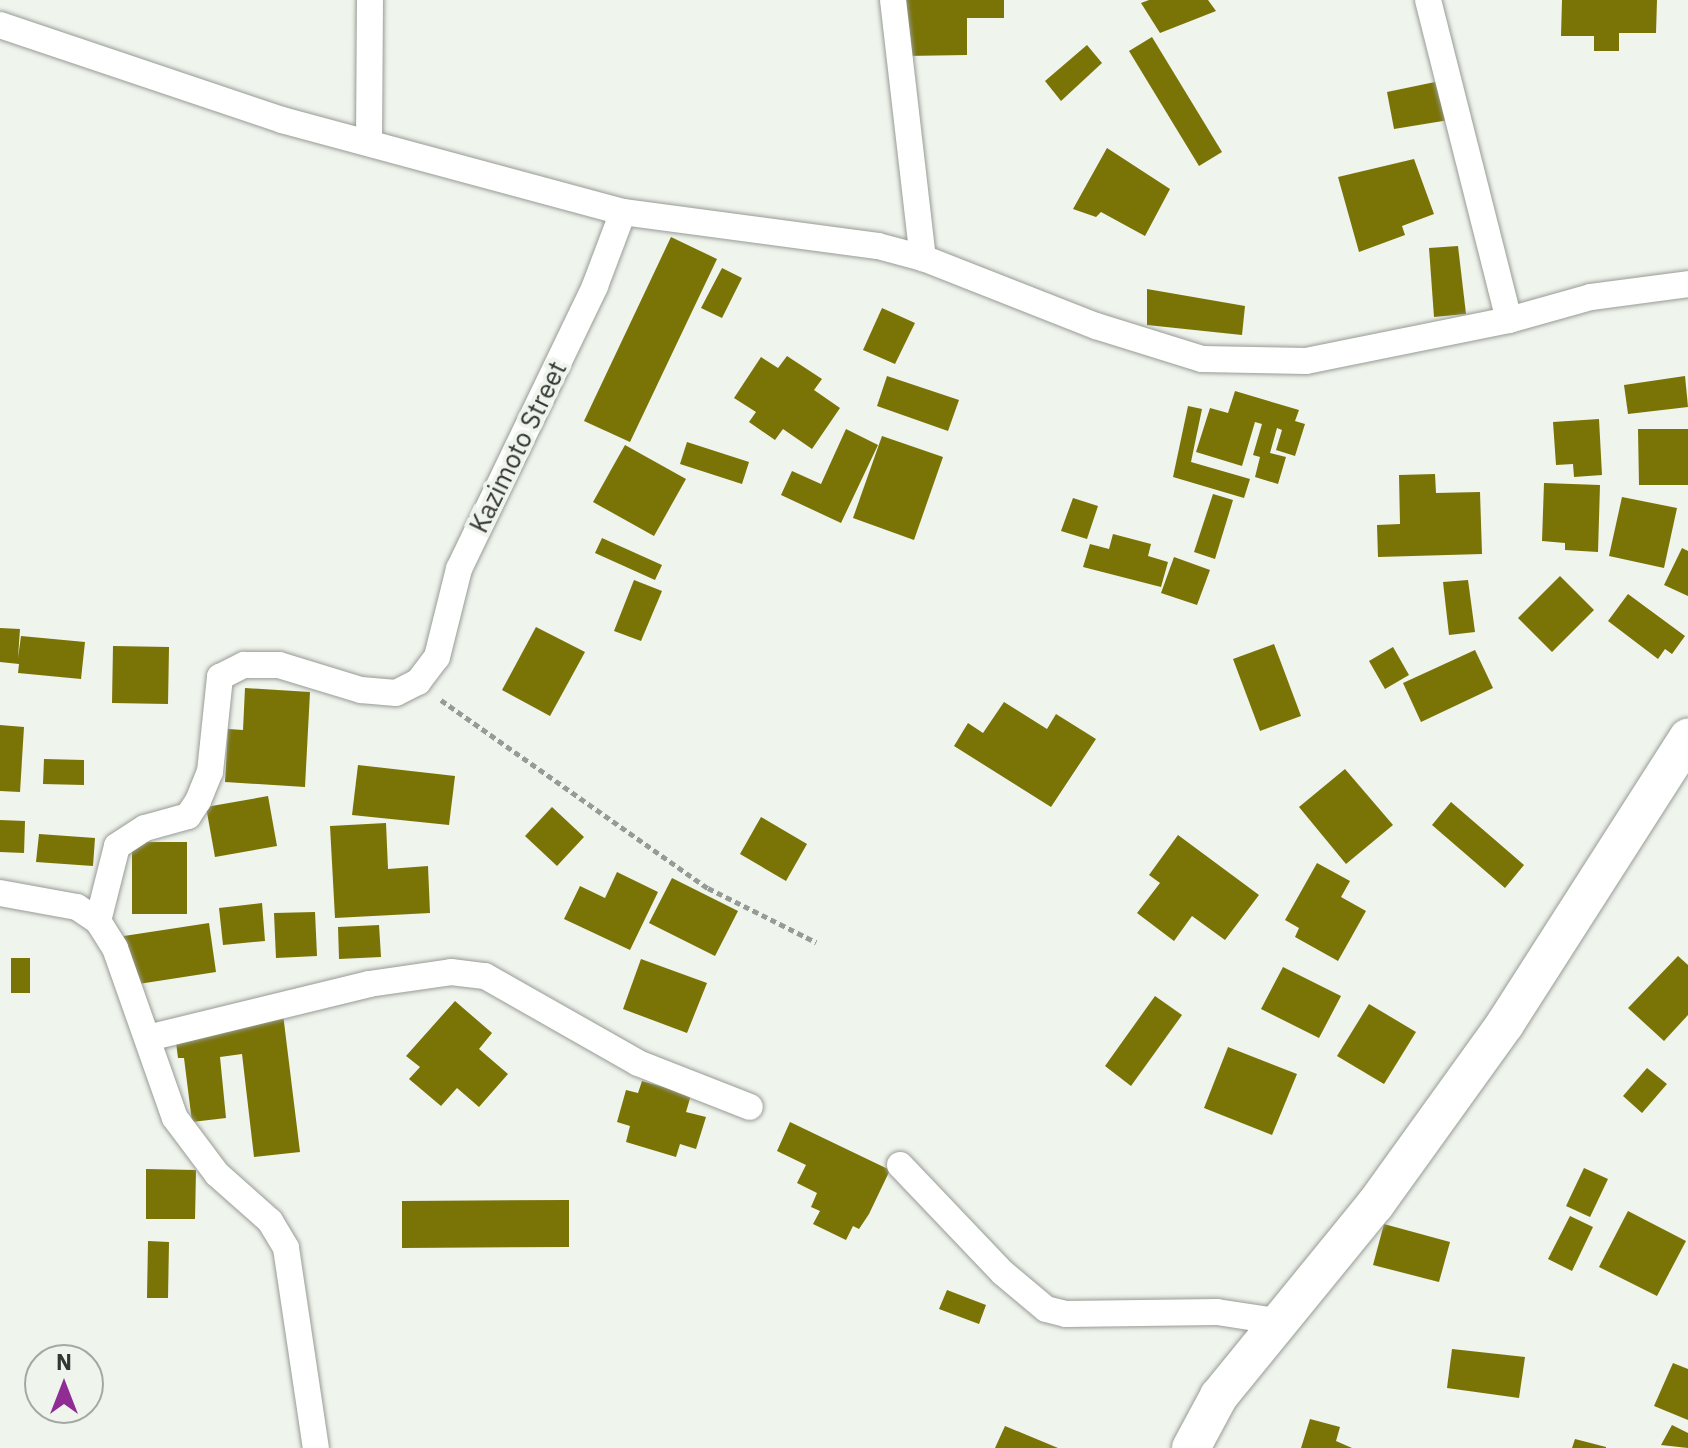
<!DOCTYPE html>
<html>
<head>
<meta charset="utf-8">
<style>
	body { margin:0 }
	#map { position:relative; width:1688px; height:1448px; overflow:hidden; background:#eff4ed; font-family:"IBM Plex Sans",sans-serif }
	div>[style] { position:absolute }
	[style*='--x'] { left:calc(var(--x)*1px); top:calc(var(--y)*1px); width:calc(var(--w)*1px); rotate:calc(var(--a)*1deg) }
	.building>* { inset:0; background:#7a7306 }
	.path>* { height:5px; margin-top:-2.5px; transform-origin:0; background:repeating-linear-gradient(90deg,#979a95 0 6px,transparent 0 10px) }
	.roads { filter:drop-shadow(0 0 2px #979c95) drop-shadow(0 0 2px #979c95) }
	.street>* { height:26px; margin:-13px; padding:0 13px; transform-origin:13px; border-radius:13px; background:#fff }
	.secondary>* { height:38px; margin:-19px; padding:0 19px; transform-origin:19px; border-radius:19px; background:#fff }
	span { translate:-50% -50%; white-space:nowrap; text-align:center; line-height:1.15; -webkit-text-stroke:8px #eff4ed; paint-order:stroke }
	.street-label { font-size:26px; color:#343633 }
	.north { position:absolute; left:24px; top:1344px; width:80px; height:80px; box-sizing:border-box; background:#eff4ed; border:2px solid #a4a8a3; border-radius:50%; rotate:0deg; font-size:22px; font-weight:700; line-height:32px; text-align:center; color:#343633 }
	.north::after { content:''; display:block; margin:auto; width:28px; height:36px; background:#902d94; clip-path:polygon(50% 0,100% 100%,50% 72%,0 100%) }
</style>
</head>
<body>
<div id="map">
	<div class="building">
		<div style="clip-path:polygon(905px 0,1004px 0,1004px 18px,967px 18px,967px 55px,905px 56px)"></div>
		<div style="clip-path:polygon(1149px 0,1208px 0,1216px 11px,1160px 33px,1141px 3px)"></div>
		<div style="clip-path:polygon(1562px 0,1657px 0,1656px 33px,1619px 33px,1619px 51px,1594px 51px,1594px 36px,1561px 36px)"></div>
		<div style="clip-path:polygon(1152px 37px,1222px 152px,1199px 166px,1129px 51px)"></div>
		<div style="clip-path:polygon(1087px 45px,1102px 63px,1061px 101px,1045px 81px)"></div>
		<div style="clip-path:polygon(1435px 82px,1449px 120px,1394px 129px,1387px 92px)"></div>
		<div style="clip-path:polygon(1107px 148px,1170px 189px,1145px 236px,1101px 212px,1096px 217px,1073px 209px)"></div>
		<div style="clip-path:polygon(1414px 159px,1434px 214px,1402px 226px,1405px 235px,1359px 252px,1338px 177px)"></div>
		<div style="clip-path:polygon(671px 237px,717px 259px,630px 442px,584px 421px)"></div>
		<div style="clip-path:polygon(1458px 246px,1466px 314px,1434px 317px,1429px 248px)"></div>
		<div style="clip-path:polygon(722px 268px,742px 278px,722px 318px,701px 308px)"></div>
		<div style="clip-path:polygon(1147px 289px,1245px 306px,1242px 335px,1147px 325px)"></div>
		<div style="clip-path:polygon(882px 308px,915px 323px,895px 364px,863px 350px)"></div>
		<div style="clip-path:polygon(787px 356px,822px 379px,814px 390px,840px 408px,812px 449px,783px 429px,775px 440px,749px 422px,756px 412px,734px 398px,761px 357px,778px 368px)"></div>
		<div style="clip-path:polygon(887px 376px,959px 400px,948px 431px,877px 406px)"></div>
		<div style="clip-path:polygon(1685px 376px,1688px 407px,1628px 414px,1624px 385px)"></div>
		<div style="clip-path:polygon(1235px 391px,1299px 410px,1295px 421px,1305px 424px,1295px 456px,1276px 450px,1282px 430px,1277px 428px,1270px 453px,1286px 457px,1278px 484px,1255px 477px,1260px 457px,1253px 455px,1262px 424px,1255px 422px,1242px 466px,1196px 452px,1210px 408px,1228px 413px)"></div>
		<div style="clip-path:polygon(1188px 406px,1202px 409px,1191px 462px,1250px 479px,1244px 498px,1173px 477px)"></div>
		<div style="clip-path:polygon(1599px 419px,1602px 475px,1574px 477px,1573px 464px,1556px 465px,1553px 422px)"></div>
		<div style="clip-path:polygon(846px 429px,878px 445px,841px 523px,781px 495px,792px 471px,821px 484px)"></div>
		<div style="clip-path:polygon(1638px 429px,1688px 429px,1688px 485px,1639px 485px)"></div>
		<div style="clip-path:polygon(882px 436px,943px 457px,914px 540px,853px 518px)"></div>
		<div style="clip-path:polygon(687px 442px,749px 462px,742px 484px,680px 464px)"></div>
		<div style="clip-path:polygon(625px 445px,686px 479px,654px 536px,593px 502px)"></div>
		<div style="clip-path:polygon(1435px 474px,1436px 493px,1480px 492px,1482px 554px,1378px 557px,1377px 525px,1400px 524px,1399px 475px)"></div>
		<div style="clip-path:polygon(1544px 483px,1600px 485px,1598px 552px,1565px 550px,1565px 543px,1542px 541px)"></div>
		<div style="clip-path:polygon(1213px 494px,1233px 500px,1215px 559px,1194px 552px)"></div>
		<div style="clip-path:polygon(1622px 497px,1677px 508px,1664px 568px,1609px 556px)"></div>
		<div style="clip-path:polygon(1073px 498px,1098px 506px,1087px 539px,1061px 531px)"></div>
		<div style="clip-path:polygon(1113px 534px,1151px 544px,1148px 556px,1168px 562px,1161px 587px,1083px 567px,1090px 544px,1109px 549px)"></div>
		<div style="clip-path:polygon(602px 538px,662px 565px,655px 580px,595px 553px)"></div>
		<div style="clip-path:polygon(1682px 548px,1688px 551px,1688px 596px,1664px 585px)"></div>
		<div style="clip-path:polygon(1174px 557px,1210px 570px,1197px 605px,1161px 593px)"></div>
		<div style="clip-path:polygon(1560px 576px,1594px 610px,1552px 652px,1518px 618px)"></div>
		<div style="clip-path:polygon(634px 580px,662px 591px,641px 641px,614px 631px)"></div>
		<div style="clip-path:polygon(1468px 580px,1475px 632px,1449px 635px,1443px 582px)"></div>
		<div style="clip-path:polygon(1628px 594px,1685px 636px,1672px 654px,1665px 649px,1658px 659px,1608px 621px)"></div>
		<div style="clip-path:polygon(536px 627px,585px 652px,550px 716px,502px 690px)"></div>
		<div style="clip-path:polygon(0 628px,20px 629px,18px 658px,21px 636px,85px 642px,81px 679px,18px 673px,19px 664px,0 662px)"></div>
		<div style="clip-path:polygon(1274px 644px,1301px 716px,1260px 731px,1233px 659px)"></div>
		<div style="clip-path:polygon(113px 646px,169px 647px,168px 704px,112px 703px)"></div>
		<div style="clip-path:polygon(1393px 647px,1409px 675px,1385px 689px,1369px 661px)"></div>
		<div style="clip-path:polygon(1475px 650px,1493px 688px,1421px 722px,1403px 683px)"></div>
		<div style="clip-path:polygon(245px 688px,310px 692px,305px 787px,225px 782px,228px 729px,243px 730px)"></div>
		<div style="clip-path:polygon(1004px 702px,1047px 729px,1056px 714px,1096px 739px,1051px 807px,954px 746px,968px 723px,983px 733px)"></div>
		<div style="clip-path:polygon(0 725px,24px 727px,20px 792px,0 791px)"></div>
		<div style="clip-path:polygon(44px 759px,84px 760px,84px 785px,43px 784px)"></div>
		<div style="clip-path:polygon(358px 765px,455px 776px,449px 825px,352px 815px)"></div>
		<div style="clip-path:polygon(1345px 769px,1393px 825px,1346px 864px,1299px 807px)"></div>
		<div style="clip-path:polygon(268px 796px,277px 846px,215px 857px,206px 807px)"></div>
		<div style="clip-path:polygon(1451px 802px,1524px 865px,1505px 888px,1432px 825px)"></div>
		<div style="clip-path:polygon(552px 807px,584px 837px,557px 866px,525px 836px)"></div>
		<div style="clip-path:polygon(761px 817px,807px 844px,786px 881px,740px 854px)"></div>
		<div style="clip-path:polygon(0 820px,25px 821px,24px 853px,0 852px)"></div>
		<div style="clip-path:polygon(386px 823px,388px 869px,428px 866px,430px 913px,335px 918px,330px 826px)"></div>
		<div style="clip-path:polygon(39px 834px,95px 838px,93px 866px,36px 862px)"></div>
		<div style="clip-path:polygon(1178px 835px,1259px 895px,1225px 940px,1192px 916px,1174px 941px,1137px 913px,1160px 883px,1149px 875px)"></div>
		<div style="clip-path:polygon(132px 842px,187px 842px,187px 914px,132px 914px)"></div>
		<div style="clip-path:polygon(1317px 863px,1350px 881px,1341px 897px,1366px 911px,1338px 961px,1295px 937px,1299px 928px,1285px 920px)"></div>
		<div style="clip-path:polygon(617px 872px,658px 892px,630px 950px,564px 919px,580px 886px,605px 898px)"></div>
		<div style="clip-path:polygon(672px 878px,738px 911px,715px 956px,649px 923px)"></div>
		<div style="clip-path:polygon(262px 903px,265px 941px,223px 945px,219px 908px)"></div>
		<div style="clip-path:polygon(315px 912px,317px 956px,276px 958px,274px 913px)"></div>
		<div style="clip-path:polygon(209px 923px,216px 972px,132px 985px,124px 936px)"></div>
		<div style="clip-path:polygon(379px 925px,381px 957px,339px 959px,338px 927px)"></div>
		<div style="clip-path:polygon(1678px 956px,1688px 965px,1688px 1015px,1664px 1041px,1628px 1008px)"></div>
		<div style="clip-path:polygon(11px 958px,30px 958px,30px 993px,11px 993px)"></div>
		<div style="clip-path:polygon(641px 959px,707px 983px,687px 1033px,623px 1009px)"></div>
		<div style="clip-path:polygon(1283px 967px,1341px 996px,1319px 1038px,1261px 1009px)"></div>
		<div style="clip-path:polygon(1155px 996px,1182px 1015px,1131px 1086px,1105px 1066px)"></div>
		<div style="clip-path:polygon(455px 1001px,492px 1033px,479px 1049px,508px 1074px,479px 1107px,457px 1088px,441px 1106px,409px 1079px,420px 1067px,406px 1056px)"></div>
		<div style="clip-path:polygon(1369px 1004px,1416px 1032px,1384px 1084px,1337px 1056px)"></div>
		<div style="clip-path:polygon(283px 1014px,300px 1152px,254px 1157px,242px 1054px,220px 1057px,226px 1118px,192px 1122px,184px 1058px,178px 1058px,174px 1027px)"></div>
		<div style="clip-path:polygon(1228px 1047px,1297px 1074px,1272px 1135px,1204px 1108px)"></div>
		<div style="clip-path:polygon(1647px 1068px,1667px 1084px,1642px 1113px,1623px 1096px)"></div>
		<div style="clip-path:polygon(642px 1081px,691px 1095px,686px 1112px,706px 1117px,696px 1149px,680px 1144px,676px 1157px,626px 1142px,630px 1126px,617px 1122px,626px 1090px,638px 1093px)"></div>
		<div style="clip-path:polygon(790px 1122px,890px 1170px,869px 1214px,859px 1229px,853px 1226px,846px 1240px,813px 1224px,820px 1211px,811px 1207px,817px 1193px,797px 1183px,806px 1165px,777px 1151px)"></div>
		<div style="clip-path:polygon(1584px 1168px,1608px 1179px,1590px 1217px,1566px 1206px)"></div>
		<div style="clip-path:polygon(146px 1169px,196px 1170px,195px 1219px,146px 1219px)"></div>
		<div style="clip-path:polygon(569px 1200px,569px 1247px,402px 1248px,402px 1201px)"></div>
		<div style="clip-path:polygon(1628px 1211px,1686px 1241px,1657px 1296px,1599px 1267px)"></div>
		<div style="clip-path:polygon(1570px 1216px,1593px 1227px,1572px 1271px,1548px 1259px)"></div>
		<div style="clip-path:polygon(1384px 1224px,1450px 1242px,1439px 1282px,1373px 1265px)"></div>
		<div style="clip-path:polygon(148px 1241px,169px 1242px,168px 1298px,147px 1298px)"></div>
		<div style="clip-path:polygon(947px 1290px,986px 1305px,979px 1324px,939px 1309px)"></div>
		<div style="clip-path:polygon(1452px 1349px,1525px 1357px,1519px 1398px,1447px 1388px)"></div>
		<div style="clip-path:polygon(1673px 1363px,1688px 1369px,1688px 1420px,1654px 1406px)"></div>
		<div style="clip-path:polygon(1310px 1419px,1340px 1427px,1336px 1441px,1352px 1448px,1301px 1448px)"></div>
		<div style="clip-path:polygon(1672px 1425px,1688px 1433px,1688px 1448px,1661px 1445px)"></div>
		<div style="clip-path:polygon(1005px 1426px,1058px 1448px,995px 1448px)"></div>
		<div style="clip-path:polygon(1575px 1439px,1606px 1447px,1606px 1448px,1572px 1448px)"></div>
	</div>
	<div class="path">
		<div style="--x:441;--y:700;--w:327;--a:35.2"></div>
		<div style="--x:708;--y:888;--w:121;--a:26.6"></div>
	</div>
	<div class="roads">
		<div class="street">
			<div style="--x:893;--y:0;--w:260;--a:83.4"></div>
			<div style="--x:1428;--y:0;--w:330;--a:75.8"></div>
			<div style="--x:0;--y:25;--w:298;--a:18.6"></div>
			<div style="--x:282;--y:120;--w:353;--a:15.1"></div>
			<div style="--x:623;--y:212;--w:257;--a:7.6"></div>
			<div style="--x:878;--y:246;--w:47;--a:14.9"></div>
			<div style="--x:923;--y:258;--w:186;--a:21.5"></div>
			<div style="--x:1096;--y:326;--w:111;--a:17.3"></div>
			<div style="--x:1202;--y:359;--w:104;--a:1.1"></div>
			<div style="--x:1306;--y:361;--w:207;--a:-11.4"></div>
			<div style="--x:1509;--y:320;--w:85;--a:-15.7"></div>
			<div style="--x:1591;--y:297;--w:98;--a:-7.6"></div>
			<div style="--x:369;--y:142;--w:142;--a:-89.6"></div>
			<div style="--x:0;--y:893;--w:78;--a:10.3"></div>
			<div style="--x:77;--y:907;--w:25;--a:34"></div>
			<div style="--x:98;--y:921;--w:32;--a:58"></div>
			<div style="--x:115;--y:948;--w:180;--a:70.6"></div>
			<div style="--x:175;--y:1118;--w:70;--a:53.1"></div>
			<div style="--x:217;--y:1174;--w:71;--a:41.6"></div>
			<div style="--x:270;--y:1221;--w:31;--a:59"></div>
			<div style="--x:286;--y:1248;--w:202;--a:81.5"></div>
			<div style="--x:98;--y:921;--w:77;--a:-75.8"></div>
			<div style="--x:117;--y:846;--w:33;--a:-33"></div>
			<div style="--x:145;--y:828;--w:45;--a:-15.6"></div>
			<div style="--x:188;--y:816;--w:18;--a:-56"></div>
			<div style="--x:198;--y:801;--w:31;--a:-68"></div>
			<div style="--x:210;--y:772;--w:96;--a:-84"></div>
			<div style="--x:220;--y:677;--w:27;--a:-27"></div>
			<div style="--x:244;--y:665;--w:35;--a:0"></div>
			<div style="--x:279;--y:665;--w:86;--a:17"></div>
			<div style="--x:361;--y:690;--w:35;--a:5"></div>
			<div style="--x:396;--y:693;--w:25;--a:-27"></div>
			<div style="--x:418;--y:682;--w:31;--a:-53"></div>
			<div style="--x:437;--y:657;--w:91;--a:-76"></div>
			<div style="--x:459;--y:569;--w:314;--a:-64.3"></div>
			<div style="--x:595;--y:286;--w:79;--a:-69.3"></div>
			<div style="--x:148;--y:1038;--w:228;--a:-13.7"></div>
			<div style="--x:369;--y:984;--w:83;--a:-8.3"></div>
			<div style="--x:451;--y:972;--w:34;--a:7"></div>
			<div style="--x:485;--y:976;--w:176;--a:29.6"></div>
			<div style="--x:638;--y:1063;--w:120;--a:21.4"></div>
			<div style="--x:900;--y:1165;--w:149;--a:46.4"></div>
			<div style="--x:1003;--y:1273;--w:56;--a:39.9"></div>
			<div style="--x:1046;--y:1309;--w:21;--a:14"></div>
			<div style="--x:1066;--y:1314;--w:151;--a:-0.8"></div>
			<div style="--x:1217;--y:1312;--w:60;--a:8.7"></div>
		</div>
		<div class="secondary">
			<div style="--x:1191;--y:1448;--w:59;--a:-61.7"></div>
			<div style="--x:1219;--y:1396;--w:247;--a:-50.8"></div>
			<div style="--x:1375;--y:1205;--w:223;--a:-54.3"></div>
			<div style="--x:1505;--y:1024;--w:340;--a:-57.4"></div>
		</div>
	</div>
	<div class="street-label">
		<span style="left:518px;top:447px;rotate:-64deg">Kazimoto Street</span>
	</div>
	<div class="north">N</div>
</div>
</body>
</html>
